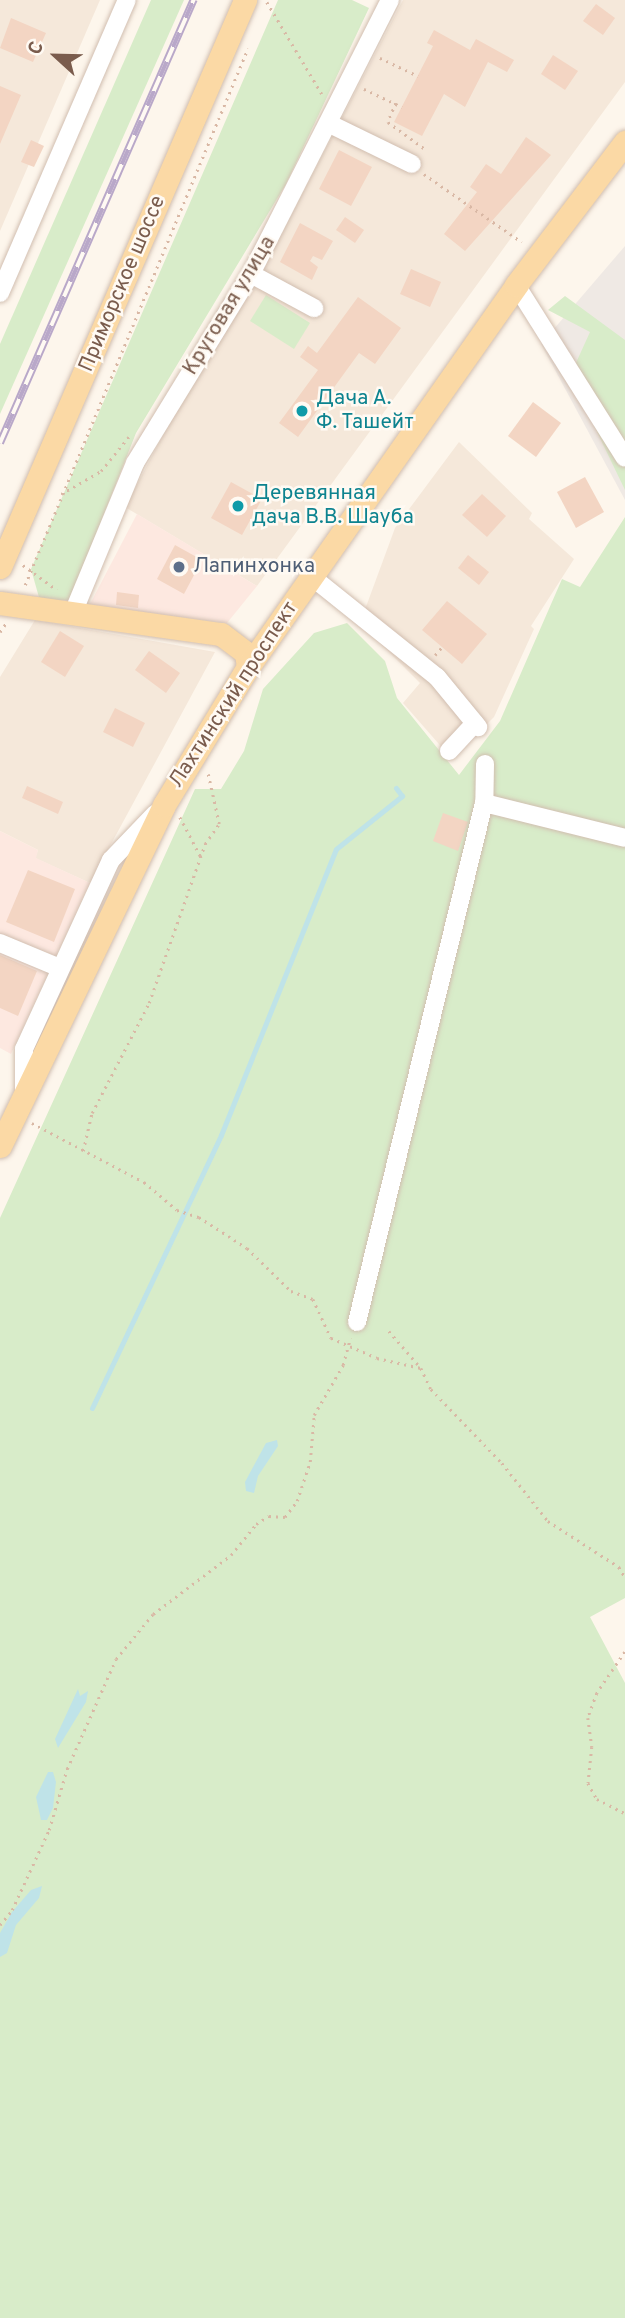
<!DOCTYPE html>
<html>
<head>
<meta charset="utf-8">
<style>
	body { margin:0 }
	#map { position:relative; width:625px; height:2318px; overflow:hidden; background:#fdf6ec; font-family:Overpass,sans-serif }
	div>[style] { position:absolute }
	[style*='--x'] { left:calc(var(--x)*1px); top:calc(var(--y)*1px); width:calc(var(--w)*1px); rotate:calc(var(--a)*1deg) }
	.residential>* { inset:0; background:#f5e8da }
	.commercial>* { inset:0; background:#fde8e0 }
	.industrial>* { inset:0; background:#efe9e4 }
	.green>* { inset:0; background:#d8ecc9 }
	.water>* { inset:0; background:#bfe3e8 }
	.stream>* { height:5px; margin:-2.5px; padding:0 2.5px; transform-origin:2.5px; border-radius:2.5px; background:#bfe3e8 }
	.building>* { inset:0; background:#f3d5c3 }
	.path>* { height:2.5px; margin-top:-1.25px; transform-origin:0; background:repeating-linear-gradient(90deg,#d9b8a5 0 2px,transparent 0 7px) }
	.roads { filter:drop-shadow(0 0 2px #d1beb0) drop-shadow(0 0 2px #d1beb0) }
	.minor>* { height:18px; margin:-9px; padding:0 9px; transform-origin:9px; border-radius:9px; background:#fff }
	.major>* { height:23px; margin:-11.5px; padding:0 11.5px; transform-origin:11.5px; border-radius:11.5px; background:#fbd9a5 }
	.rail>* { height:8px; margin-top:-4px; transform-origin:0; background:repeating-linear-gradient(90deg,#fffaf3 0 16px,#b9a8c9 0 32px); box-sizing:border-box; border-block:2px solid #b9a8c9 }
	.dots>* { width:19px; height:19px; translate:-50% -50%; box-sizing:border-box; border:4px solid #fffaf3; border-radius:50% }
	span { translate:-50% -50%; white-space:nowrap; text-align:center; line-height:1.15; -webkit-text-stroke:5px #fffaf3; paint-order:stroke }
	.street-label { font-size:21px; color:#7a5c4d }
	.culture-label { font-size:21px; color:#0d838f }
	.left { translate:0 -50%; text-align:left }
	.service-label { font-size:21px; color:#4e5e75 }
	.north { position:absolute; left:21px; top:21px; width:70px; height:70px; -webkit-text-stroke:5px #fffaf3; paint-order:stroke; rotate:292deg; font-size:19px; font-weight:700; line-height:28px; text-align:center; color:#7a5c4d }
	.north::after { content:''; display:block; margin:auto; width:24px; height:32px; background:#7a5c4d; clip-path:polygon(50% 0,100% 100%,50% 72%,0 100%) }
</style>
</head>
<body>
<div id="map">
	<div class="residential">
		<div style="clip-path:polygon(0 0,100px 0,0 231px)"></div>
		<div style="clip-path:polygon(403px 0,625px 0,625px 82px,257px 586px,125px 507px,177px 409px,255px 285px)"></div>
		<div style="clip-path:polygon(459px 442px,532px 513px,529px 519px,574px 559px,531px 626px,534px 629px,494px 717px,452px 759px,403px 703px,420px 683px,360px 623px,395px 528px)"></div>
		<div style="clip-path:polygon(35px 620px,215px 652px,90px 883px,35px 858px,38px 850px,0 831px,0 677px)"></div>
	</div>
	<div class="commercial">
		<div style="clip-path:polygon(137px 514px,257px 586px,227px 623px,89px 606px)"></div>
		<div style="clip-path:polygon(0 831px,38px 850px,36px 858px,90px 883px,11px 1054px,0 1048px)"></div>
	</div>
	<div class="industrial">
		<div style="clip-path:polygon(625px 246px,625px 500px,541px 344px)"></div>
	</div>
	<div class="green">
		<div style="clip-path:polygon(151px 0,184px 0,0 414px,0 344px)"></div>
		<div style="clip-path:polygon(278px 0,352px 0,369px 8px,286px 184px,136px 433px,70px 600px,40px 601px,31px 569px)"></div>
		<div style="clip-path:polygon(266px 295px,310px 323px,294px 349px,250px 321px)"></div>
		<div style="clip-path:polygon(565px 296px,625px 340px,625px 490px,570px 376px,590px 332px,548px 310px)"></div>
		<div style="clip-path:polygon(625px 517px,625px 1598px,590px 1617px,625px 1683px,625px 2318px,0 2318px,0 1218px,195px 789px,221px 789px,244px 751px,263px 689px,314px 633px,347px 623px,385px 661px,397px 698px,459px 775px,500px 721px,562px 579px,580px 587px)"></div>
	</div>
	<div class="water">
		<div style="clip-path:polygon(277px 1440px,278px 1446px,258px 1476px,254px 1493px,246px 1491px,245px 1482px,266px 1443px)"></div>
		<div style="clip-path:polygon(78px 1689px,80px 1696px,88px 1691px,86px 1702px,58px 1748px,55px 1739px)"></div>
		<div style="clip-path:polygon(48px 1772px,53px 1772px,56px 1782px,53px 1808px,47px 1820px,41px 1820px,36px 1797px)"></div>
		<div style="clip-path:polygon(42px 1886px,39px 1898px,16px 1925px,7px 1953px,0 1957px,0 1933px,12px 1912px,31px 1890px)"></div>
	</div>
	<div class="stream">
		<div style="--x:92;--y:1408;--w:302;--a:-64.7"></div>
		<div style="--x:221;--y:1135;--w:308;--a:-68.1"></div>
		<div style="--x:336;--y:849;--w:85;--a:-38.8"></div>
		<div style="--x:402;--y:796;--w:10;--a:-127"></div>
	</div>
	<div class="building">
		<div style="clip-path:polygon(596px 4px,615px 18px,603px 35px,583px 21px)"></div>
		<div style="clip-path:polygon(11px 18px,46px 33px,33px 62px,0 48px)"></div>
		<div style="clip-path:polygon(434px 30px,470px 50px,476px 39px,514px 60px,507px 72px,488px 62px,465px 107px,444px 94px,422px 136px,394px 122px,433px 46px,427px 43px)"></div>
		<div style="clip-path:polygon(553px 55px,578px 71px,565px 90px,541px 74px)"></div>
		<div style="clip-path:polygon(0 86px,21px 95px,0 144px)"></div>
		<div style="clip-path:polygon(526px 137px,551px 155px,465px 251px,444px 234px,477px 192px,470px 187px,486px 164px,501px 174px)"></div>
		<div style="clip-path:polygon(31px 140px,44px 146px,34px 167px,21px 162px)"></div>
		<div style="clip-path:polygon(339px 150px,372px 167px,351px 206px,319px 189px)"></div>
		<div style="clip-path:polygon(345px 217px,364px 230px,355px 243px,336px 230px)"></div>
		<div style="clip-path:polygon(300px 223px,333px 241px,322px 260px,313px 256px,310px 261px,318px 267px,312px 280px,280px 262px)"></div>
		<div style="clip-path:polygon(411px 269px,441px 282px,430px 307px,400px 294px)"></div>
		<div style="clip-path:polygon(358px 297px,401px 328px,375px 364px,359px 353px,298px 437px,279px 423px,318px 370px,300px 357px,308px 346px,317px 353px)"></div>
		<div style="clip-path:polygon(533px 402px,561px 423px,536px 457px,508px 436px)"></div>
		<div style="clip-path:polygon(585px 477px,604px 512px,576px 528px,557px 492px)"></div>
		<div style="clip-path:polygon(231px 482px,262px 499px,242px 535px,211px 518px)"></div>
		<div style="clip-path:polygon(482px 494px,506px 516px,487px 537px,462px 515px)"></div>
		<div style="clip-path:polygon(175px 545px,202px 560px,184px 594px,157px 579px)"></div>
		<div style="clip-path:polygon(468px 555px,489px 572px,479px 585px,458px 568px)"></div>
		<div style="clip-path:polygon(117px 592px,139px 595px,138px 608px,116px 605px)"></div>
		<div style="clip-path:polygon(447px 601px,487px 634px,462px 664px,422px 630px)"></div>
		<div style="clip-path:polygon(60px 631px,84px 646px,65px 677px,41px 662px)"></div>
		<div style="clip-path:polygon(149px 651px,180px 673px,166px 693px,135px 670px)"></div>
		<div style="clip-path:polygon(115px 708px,145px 723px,133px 747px,103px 732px)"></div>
		<div style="clip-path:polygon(27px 786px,63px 802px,58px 814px,22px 798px)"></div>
		<div style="clip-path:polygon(443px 813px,468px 822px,458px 851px,433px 841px)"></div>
		<div style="clip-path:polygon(28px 870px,75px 889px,54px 942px,6px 922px)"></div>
		<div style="clip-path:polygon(0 955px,37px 971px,18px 1016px,0 1008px)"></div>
	</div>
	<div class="path">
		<div style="--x:267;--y:2;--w:107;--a:59.1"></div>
		<div style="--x:380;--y:58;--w:42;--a:25.3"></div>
		<div style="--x:364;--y:89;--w:42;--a:25.3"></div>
		<div style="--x:396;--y:103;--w:21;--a:113"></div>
		<div style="--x:388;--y:122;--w:46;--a:36.1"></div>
		<div style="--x:424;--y:174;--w:119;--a:34.8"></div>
		<div style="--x:61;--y:494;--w:46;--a:-29.9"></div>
		<div style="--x:101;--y:471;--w:48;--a:-51"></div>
		<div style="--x:23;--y:565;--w:42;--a:36.3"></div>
		<div style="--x:25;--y:585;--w:581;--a:-67.45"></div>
		<div style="--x:0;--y:632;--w:11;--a:-56"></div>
		<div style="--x:435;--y:655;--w:11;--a:-49"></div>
		<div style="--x:180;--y:817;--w:45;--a:62.3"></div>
		<div style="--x:32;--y:1123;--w:127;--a:27.8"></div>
		<div style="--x:144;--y:1182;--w:43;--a:40.3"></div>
		<div style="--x:177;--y:1210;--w:23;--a:18"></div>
		<div style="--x:199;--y:1217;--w:57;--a:32.9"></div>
		<div style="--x:247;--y:1248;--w:62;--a:44.3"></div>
		<div style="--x:291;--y:1291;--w:23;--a:20"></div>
		<div style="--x:313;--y:1299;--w:43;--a:65.2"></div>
		<div style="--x:331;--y:1338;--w:50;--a:23.5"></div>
		<div style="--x:377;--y:1358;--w:45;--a:12.8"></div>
		<div style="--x:421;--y:1368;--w:23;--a:65"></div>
		<div style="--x:431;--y:1389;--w:103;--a:46.2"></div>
		<div style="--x:502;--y:1463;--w:74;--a:51.6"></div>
		<div style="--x:548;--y:1521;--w:85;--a:32.9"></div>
		<div style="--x:619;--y:1567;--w:12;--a:59"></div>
		<div style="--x:83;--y:1151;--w:39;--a:-77"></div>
		<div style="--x:92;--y:1113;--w:124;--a:-62.6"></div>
		<div style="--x:149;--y:1003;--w:169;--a:-70.6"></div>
		<div style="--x:205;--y:844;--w:24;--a:-55"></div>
		<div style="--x:219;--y:824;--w:51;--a:-102.4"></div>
		<div style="--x:389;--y:1331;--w:49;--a:49.1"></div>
		<div style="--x:625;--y:1652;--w:50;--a:124.3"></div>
		<div style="--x:597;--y:1693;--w:27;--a:110"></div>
		<div style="--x:588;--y:1718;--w:29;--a:82"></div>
		<div style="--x:592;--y:1747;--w:36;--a:96"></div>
		<div style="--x:588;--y:1783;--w:18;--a:61"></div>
		<div style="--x:597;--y:1799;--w:31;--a:27"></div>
		<div style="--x:0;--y:1925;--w:19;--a:-51"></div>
		<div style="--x:12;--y:1910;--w:88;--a:-65.2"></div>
		<div style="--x:49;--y:1830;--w:64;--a:-73.6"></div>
		<div style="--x:67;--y:1769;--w:120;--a:-66"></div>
		<div style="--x:116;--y:1659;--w:58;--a:-50.6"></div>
		<div style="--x:153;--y:1614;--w:98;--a:-37.1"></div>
		<div style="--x:231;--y:1555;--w:40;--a:-51"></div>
		<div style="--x:256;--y:1524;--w:15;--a:-32"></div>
		<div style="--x:269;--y:1516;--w:16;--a:4"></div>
		<div style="--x:285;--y:1517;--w:20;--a:-53"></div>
		<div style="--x:297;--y:1501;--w:41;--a:-71.6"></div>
		<div style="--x:310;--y:1462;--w:47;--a:-85.1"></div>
		<div style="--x:314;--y:1415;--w:58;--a:-59.9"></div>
		<div style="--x:343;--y:1365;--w:28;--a:-75"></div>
	</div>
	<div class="roads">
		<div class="minor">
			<div style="--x:330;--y:124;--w:91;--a:26"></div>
			<div style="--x:251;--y:274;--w:72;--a:28.4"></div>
			<div style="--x:516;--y:285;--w:204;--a:57.8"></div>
			<div style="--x:0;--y:293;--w:319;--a:-66.6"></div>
			<div style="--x:312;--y:577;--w:160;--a:38.7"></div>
			<div style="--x:437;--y:677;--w:65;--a:50.6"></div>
			<div style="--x:73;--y:613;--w:162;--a:-67.5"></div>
			<div style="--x:135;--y:463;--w:222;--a:-58.5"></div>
			<div style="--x:251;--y:274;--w:307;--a:-63.1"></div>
			<div style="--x:449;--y:751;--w:38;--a:-47"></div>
			<div style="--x:485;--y:764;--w:39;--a:91"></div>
			<div style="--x:484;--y:803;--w:145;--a:13.9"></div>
			<div style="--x:0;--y:943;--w:65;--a:22.6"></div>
			<div style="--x:24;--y:1092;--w:43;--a:-90"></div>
			<div style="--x:24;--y:1049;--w:208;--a:-65.3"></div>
			<div style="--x:111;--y:860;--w:64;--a:-46.3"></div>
			<div style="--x:357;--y:1322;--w:534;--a:-76.25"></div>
		</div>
		<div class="major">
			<div style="--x:0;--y:567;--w:618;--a:-66.63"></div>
			<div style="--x:0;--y:603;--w:223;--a:8"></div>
			<div style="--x:221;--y:634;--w:31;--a:37"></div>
			<div style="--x:246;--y:653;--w:14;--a:82"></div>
			<div style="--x:0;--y:1146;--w:378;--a:-64.3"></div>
			<div style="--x:164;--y:805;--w:162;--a:-58.7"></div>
			<div style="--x:248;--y:667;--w:467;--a:-54.9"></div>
			<div style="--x:516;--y:285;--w:180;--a:-52.7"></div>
		</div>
	</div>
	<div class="rail">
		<div style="--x:0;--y:443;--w:484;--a:-66.4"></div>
	</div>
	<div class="dots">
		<div style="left:302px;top:411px;background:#0f9aa8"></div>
		<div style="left:238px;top:506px;background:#0f9aa8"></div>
		<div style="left:179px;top:567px;background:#5c6f8a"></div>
	</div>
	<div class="street-label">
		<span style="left:123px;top:284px;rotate:-67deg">Приморское шоссе</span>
		<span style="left:230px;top:306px;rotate:-59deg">Круговая улица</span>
		<span style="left:234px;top:695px;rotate:-57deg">Лахтинский проспект</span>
	</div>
	<div class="culture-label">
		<span class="left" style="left:316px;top:411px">Дача А.<br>Ф. Ташейт</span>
		<span class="left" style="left:252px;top:506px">Деревянная<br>дача В.В. Шауба</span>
	</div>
	<div class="service-label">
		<span class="left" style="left:193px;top:567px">Лапинхонка</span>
	</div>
	<div class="north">С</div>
</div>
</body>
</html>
